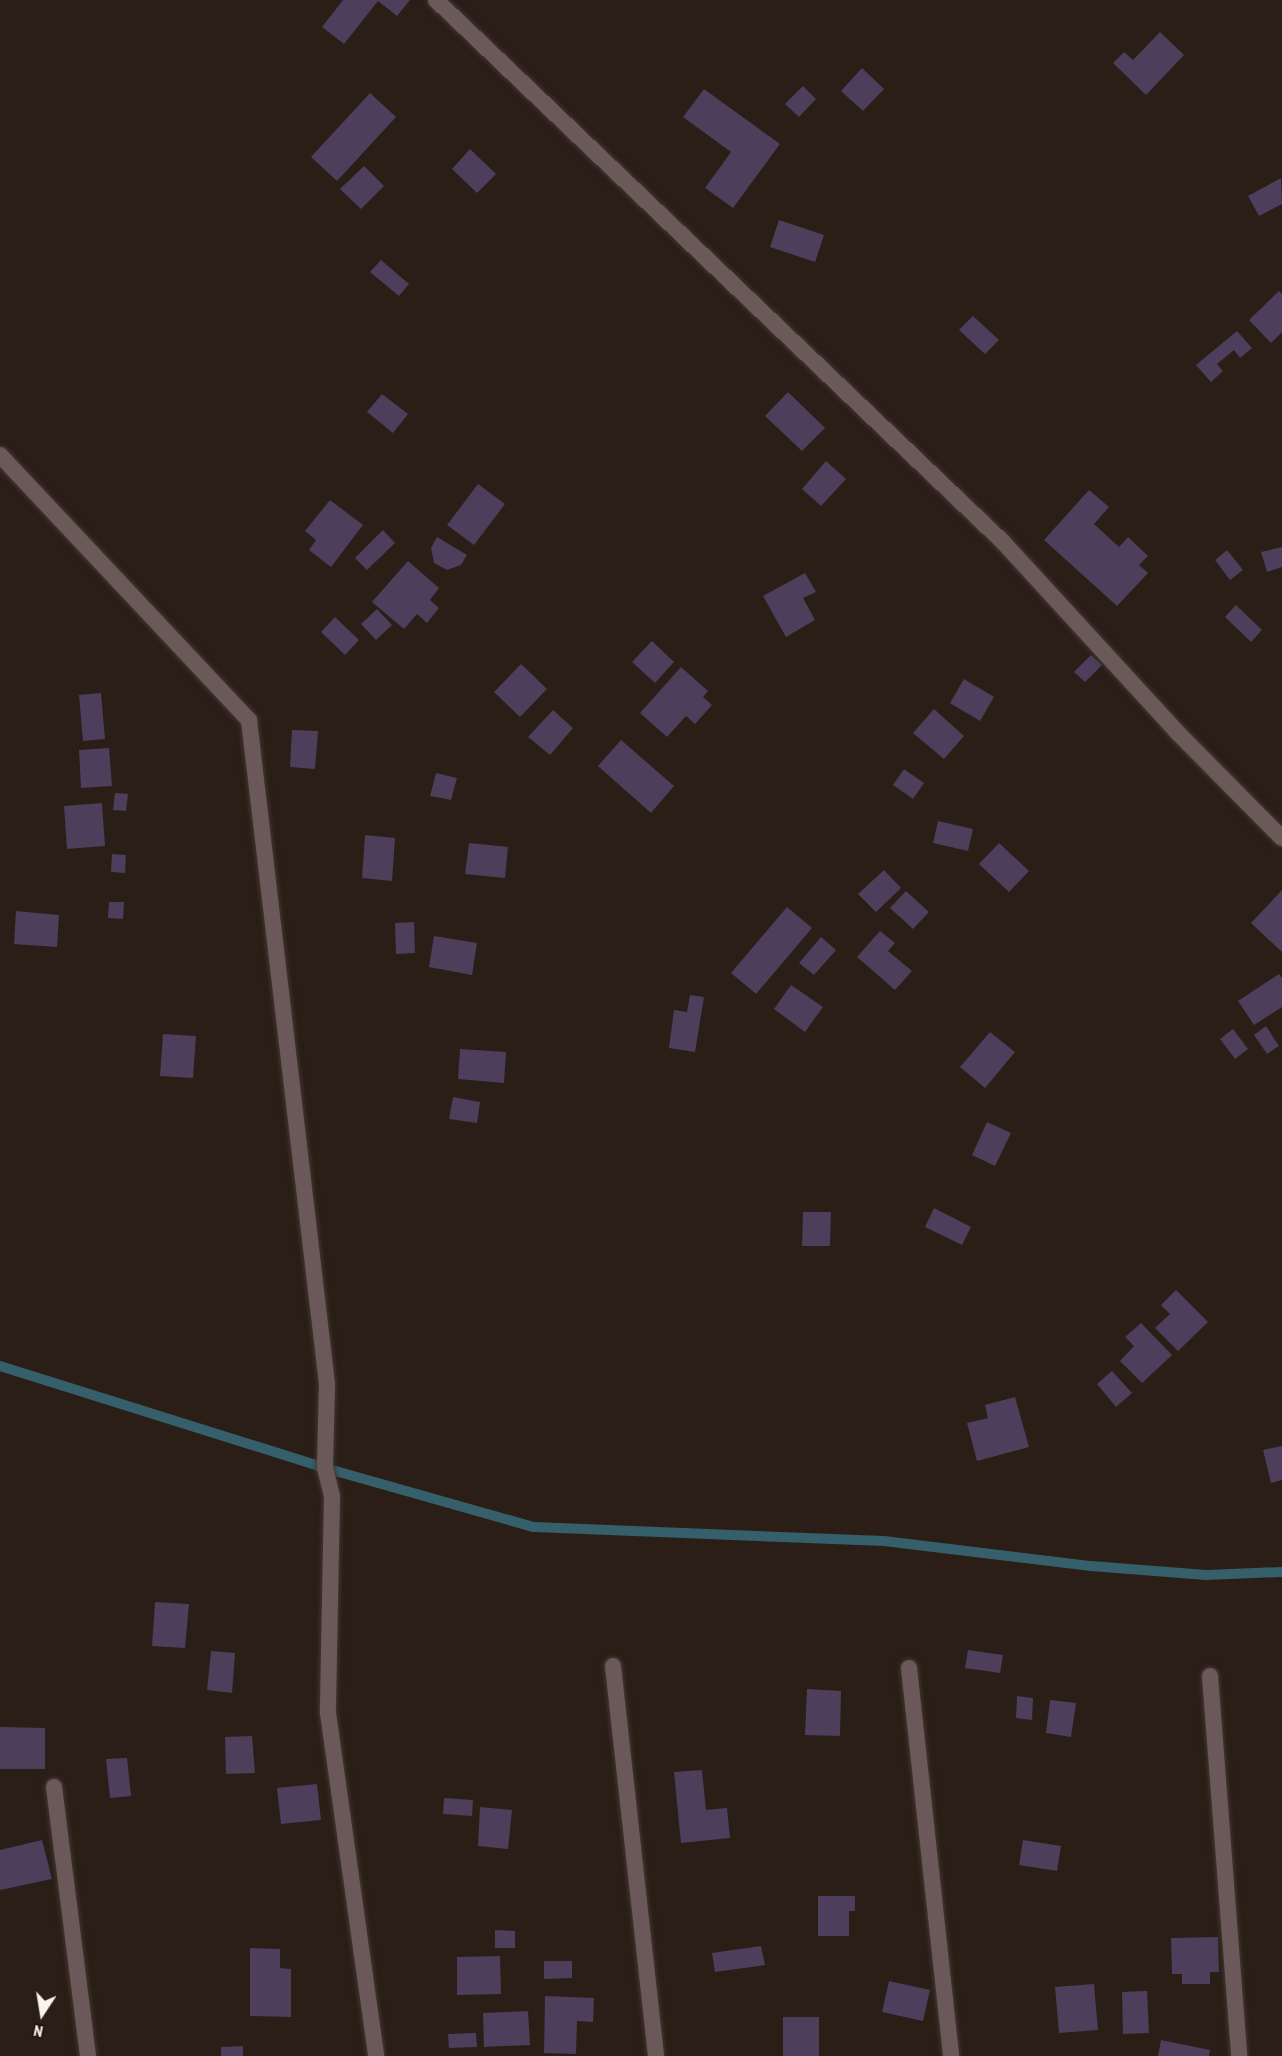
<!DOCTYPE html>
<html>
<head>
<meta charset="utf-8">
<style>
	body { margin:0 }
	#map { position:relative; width:1282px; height:2056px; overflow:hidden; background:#2a1e17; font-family:"PT Sans Narrow",sans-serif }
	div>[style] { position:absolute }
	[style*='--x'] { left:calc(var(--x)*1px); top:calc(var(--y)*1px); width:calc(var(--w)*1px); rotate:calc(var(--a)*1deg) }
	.stream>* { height:10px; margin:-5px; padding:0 5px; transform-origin:5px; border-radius:5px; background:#345f6b }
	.building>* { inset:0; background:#4d3e5b }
	.roads { filter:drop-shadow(0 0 2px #433831) drop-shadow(0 0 2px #433831) }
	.minor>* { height:16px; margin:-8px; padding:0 8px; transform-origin:8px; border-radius:8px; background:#6b595a }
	span { translate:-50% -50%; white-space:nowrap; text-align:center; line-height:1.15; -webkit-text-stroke:6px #20150e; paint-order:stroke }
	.north { position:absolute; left:12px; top:1984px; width:60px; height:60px; -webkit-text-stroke:4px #20150e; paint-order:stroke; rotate:192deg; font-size:16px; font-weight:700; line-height:24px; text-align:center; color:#fcf3ee }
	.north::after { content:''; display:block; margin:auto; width:21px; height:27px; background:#fcf3ee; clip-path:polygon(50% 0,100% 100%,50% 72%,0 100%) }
</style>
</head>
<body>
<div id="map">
	<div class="stream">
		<div style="--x:0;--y:1366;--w:341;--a:17.4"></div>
		<div style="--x:325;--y:1468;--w:217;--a:15.8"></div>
		<div style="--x:534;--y:1527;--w:350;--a:2.3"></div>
		<div style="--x:884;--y:1541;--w:209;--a:6.9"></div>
		<div style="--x:1091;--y:1566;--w:115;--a:4.5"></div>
		<div style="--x:1206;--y:1575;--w:76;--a:-2.3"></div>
	</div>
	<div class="building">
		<div style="clip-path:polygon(343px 0,410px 0,397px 16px,378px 1px,344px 44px,322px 27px)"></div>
		<div style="clip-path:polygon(1160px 32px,1184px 55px,1146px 95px,1113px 63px,1124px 52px,1133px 60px)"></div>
		<div style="clip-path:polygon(862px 68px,884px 89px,863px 111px,841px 91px)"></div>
		<div style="clip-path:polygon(803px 86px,816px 99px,799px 117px,785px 104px)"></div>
		<div style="clip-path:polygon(704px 89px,780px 144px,733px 208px,705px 188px,731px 152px,683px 117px)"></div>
		<div style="clip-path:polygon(370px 93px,396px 117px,337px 181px,311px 157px)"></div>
		<div style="clip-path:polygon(470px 149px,496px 174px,477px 193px,452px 169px)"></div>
		<div style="clip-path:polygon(364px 166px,384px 186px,361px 209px,340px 189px)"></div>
		<div style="clip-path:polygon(1281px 178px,1282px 204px,1259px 216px,1248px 196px)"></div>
		<div style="clip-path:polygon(779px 220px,824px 235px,815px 262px,770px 247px)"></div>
		<div style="clip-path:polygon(381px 260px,409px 284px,399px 296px,370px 272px)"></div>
		<div style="clip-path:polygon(1279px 291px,1282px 294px,1282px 332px,1271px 343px,1249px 320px)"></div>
		<div style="clip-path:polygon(973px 316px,999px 340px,985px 354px,959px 330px)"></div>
		<div style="clip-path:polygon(1237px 331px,1252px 348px,1240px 358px,1234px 350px,1217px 364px,1223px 371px,1211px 382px,1196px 365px)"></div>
		<div style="clip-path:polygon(788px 392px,825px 428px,802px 451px,765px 416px)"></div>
		<div style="clip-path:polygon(382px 394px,408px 414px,393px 433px,367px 412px)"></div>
		<div style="clip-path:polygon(826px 461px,846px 479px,821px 506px,802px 489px)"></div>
		<div style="clip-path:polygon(478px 484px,505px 504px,474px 545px,447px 525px)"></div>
		<div style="clip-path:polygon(1089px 490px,1109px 507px,1094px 524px,1119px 547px,1128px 537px,1148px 556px,1139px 565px,1148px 573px,1117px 606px,1044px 540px)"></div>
		<div style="clip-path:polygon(330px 500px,363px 525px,331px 567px,309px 550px,316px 540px,305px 531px)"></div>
		<div style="clip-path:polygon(383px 530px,395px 543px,367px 570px,355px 558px)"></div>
		<div style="clip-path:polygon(437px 537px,467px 555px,461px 565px,447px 570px,434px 563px,431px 548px)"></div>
		<div style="clip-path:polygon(1282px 547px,1282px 567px,1267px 572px,1261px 552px)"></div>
		<div style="clip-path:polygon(1227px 550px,1243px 570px,1230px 580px,1215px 560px)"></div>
		<div style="clip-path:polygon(408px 561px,439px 588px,430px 600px,439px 608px,427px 623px,417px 614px,404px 629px,372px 602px)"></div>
		<div style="clip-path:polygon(805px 573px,816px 592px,803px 598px,815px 620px,786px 637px,763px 596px)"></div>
		<div style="clip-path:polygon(1236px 605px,1262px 630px,1251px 642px,1225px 617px)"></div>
		<div style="clip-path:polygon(377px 609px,392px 625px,376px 640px,361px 624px)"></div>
		<div style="clip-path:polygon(335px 617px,359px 640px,345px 655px,321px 632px)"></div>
		<div style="clip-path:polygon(652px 641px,674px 662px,655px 683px,632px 662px)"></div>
		<div style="clip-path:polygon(1091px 655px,1102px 665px,1085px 682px,1074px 672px)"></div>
		<div style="clip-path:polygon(521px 664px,547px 689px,520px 717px,494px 692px)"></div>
		<div style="clip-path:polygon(681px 667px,708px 691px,703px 697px,712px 705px,695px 724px,686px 716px,667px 737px,640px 713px)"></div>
		<div style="clip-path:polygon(964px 679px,994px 697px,980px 721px,950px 703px)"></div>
		<div style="clip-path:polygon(101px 693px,105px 739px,83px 741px,79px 695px)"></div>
		<div style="clip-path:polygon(934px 709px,964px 736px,944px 759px,913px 733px)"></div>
		<div style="clip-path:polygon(553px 710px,573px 728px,550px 755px,528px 737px)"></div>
		<div style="clip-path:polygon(292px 730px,318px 731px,315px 769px,290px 767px)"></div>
		<div style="clip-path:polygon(621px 740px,674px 786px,651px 813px,598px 766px)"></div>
		<div style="clip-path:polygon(109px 748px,112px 786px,81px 788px,79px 750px)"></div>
		<div style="clip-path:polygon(904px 769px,924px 783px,913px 799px,893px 785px)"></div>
		<div style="clip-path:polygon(436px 773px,457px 778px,451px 800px,430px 796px)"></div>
		<div style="clip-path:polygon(115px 793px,128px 794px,126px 811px,113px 810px)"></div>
		<div style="clip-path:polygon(102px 803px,105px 846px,67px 849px,64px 806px)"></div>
		<div style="clip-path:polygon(938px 821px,973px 829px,968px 851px,933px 843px)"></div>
		<div style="clip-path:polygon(365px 835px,395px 838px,392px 881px,362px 878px)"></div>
		<div style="clip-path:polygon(469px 843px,508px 847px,505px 878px,465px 874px)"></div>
		<div style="clip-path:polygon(999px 843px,1029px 871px,1009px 892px,979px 864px)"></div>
		<div style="clip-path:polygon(112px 854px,126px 855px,125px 873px,111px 872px)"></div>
		<div style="clip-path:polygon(884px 870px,901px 888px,876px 912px,858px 894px)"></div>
		<div style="clip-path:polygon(1282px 890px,1282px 952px,1251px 923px)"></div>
		<div style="clip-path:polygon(906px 891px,929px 912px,913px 929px,890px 908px)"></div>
		<div style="clip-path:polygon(109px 902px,124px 902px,123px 919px,108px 918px)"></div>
		<div style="clip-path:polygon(787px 907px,812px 928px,756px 994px,731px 973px)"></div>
		<div style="clip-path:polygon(16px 911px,59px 915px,57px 947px,14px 944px)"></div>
		<div style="clip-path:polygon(414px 922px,415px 953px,396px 954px,395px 923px)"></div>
		<div style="clip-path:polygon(880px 931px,895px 943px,888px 951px,912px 971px,895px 990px,857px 957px)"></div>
		<div style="clip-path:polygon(434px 936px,477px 943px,472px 975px,429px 967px)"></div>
		<div style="clip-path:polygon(821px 937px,836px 950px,814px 975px,799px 963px)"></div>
		<div style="clip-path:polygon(1279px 974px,1282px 978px,1282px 1007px,1254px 1025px,1238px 1001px)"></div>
		<div style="clip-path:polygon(791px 985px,823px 1007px,805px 1032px,774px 1009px)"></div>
		<div style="clip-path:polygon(690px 995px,704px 997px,695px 1052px,669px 1048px,674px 1010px,687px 1012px)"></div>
		<div style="clip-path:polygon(1266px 1026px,1279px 1046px,1267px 1054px,1254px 1035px)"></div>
		<div style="clip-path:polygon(1233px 1029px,1248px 1049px,1235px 1059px,1220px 1039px)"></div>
		<div style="clip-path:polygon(990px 1032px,1015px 1052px,985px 1088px,960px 1067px)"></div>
		<div style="clip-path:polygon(163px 1034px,196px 1036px,193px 1078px,160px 1076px)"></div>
		<div style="clip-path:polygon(460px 1049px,506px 1052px,504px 1083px,458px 1079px)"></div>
		<div style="clip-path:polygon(453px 1097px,480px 1102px,477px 1123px,449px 1119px)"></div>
		<div style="clip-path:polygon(987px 1122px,1011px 1133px,995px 1166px,972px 1155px)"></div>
		<div style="clip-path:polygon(934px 1208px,971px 1227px,962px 1245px,925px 1227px)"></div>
		<div style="clip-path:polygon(803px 1212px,831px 1212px,830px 1246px,802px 1246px)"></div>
		<div style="clip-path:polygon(1176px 1290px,1208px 1322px,1178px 1351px,1155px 1328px,1170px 1314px,1161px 1305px)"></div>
		<div style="clip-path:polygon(1141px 1323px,1172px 1355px,1142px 1383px,1120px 1361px,1134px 1346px,1125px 1337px)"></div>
		<div style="clip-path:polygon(1112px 1371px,1132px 1393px,1116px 1407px,1097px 1384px)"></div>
		<div style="clip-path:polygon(1015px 1397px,1029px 1447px,977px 1461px,967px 1423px,988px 1418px,985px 1405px)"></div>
		<div style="clip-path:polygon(1282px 1446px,1282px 1480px,1271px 1483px,1263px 1450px)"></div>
		<div style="clip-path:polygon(155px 1602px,189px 1604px,185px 1648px,152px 1646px)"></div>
		<div style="clip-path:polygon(968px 1650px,1003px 1655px,1000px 1673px,965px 1668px)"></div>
		<div style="clip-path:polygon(211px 1651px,235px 1653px,232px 1693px,207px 1690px)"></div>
		<div style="clip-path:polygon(807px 1689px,841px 1691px,840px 1736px,805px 1735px)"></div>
		<div style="clip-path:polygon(1017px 1696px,1033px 1698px,1032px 1720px,1016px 1718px)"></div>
		<div style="clip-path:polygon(1050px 1700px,1076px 1703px,1071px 1737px,1046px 1733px)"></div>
		<div style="clip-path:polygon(0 1727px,45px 1728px,45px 1769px,0 1769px)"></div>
		<div style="clip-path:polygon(252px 1736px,255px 1773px,226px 1774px,225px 1737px)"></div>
		<div style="clip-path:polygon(127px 1758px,131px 1796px,110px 1798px,106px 1759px)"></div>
		<div style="clip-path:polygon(702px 1770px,706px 1810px,727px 1808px,730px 1838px,681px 1843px,674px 1772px)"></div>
		<div style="clip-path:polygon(317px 1784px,321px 1820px,281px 1824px,277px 1788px)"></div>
		<div style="clip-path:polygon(444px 1798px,473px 1800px,472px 1816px,443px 1814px)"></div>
		<div style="clip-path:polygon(480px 1807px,512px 1810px,508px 1849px,478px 1846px)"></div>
		<div style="clip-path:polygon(42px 1840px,52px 1879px,0 1890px,0 1850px)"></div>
		<div style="clip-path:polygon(1023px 1840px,1061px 1846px,1057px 1871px,1019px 1865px)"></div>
		<div style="clip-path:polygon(818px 1896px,855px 1896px,855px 1911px,849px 1911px,849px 1936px,818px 1936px)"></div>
		<div style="clip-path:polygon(495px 1930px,515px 1931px,515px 1948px,495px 1948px)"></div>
		<div style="clip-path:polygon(1218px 1937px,1219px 1972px,1210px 1972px,1210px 1984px,1182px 1984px,1182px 1974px,1172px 1974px,1171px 1938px)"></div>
		<div style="clip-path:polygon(761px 1946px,765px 1965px,715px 1972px,712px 1953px)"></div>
		<div style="clip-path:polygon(250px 1948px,280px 1949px,280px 1968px,291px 1969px,291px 2017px,250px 2016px)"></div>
		<div style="clip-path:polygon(500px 1956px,501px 1994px,457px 1995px,457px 1957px)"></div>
		<div style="clip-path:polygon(544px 1961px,572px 1961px,572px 1978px,544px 1979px)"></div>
		<div style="clip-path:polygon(889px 1981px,930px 1990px,923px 2021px,882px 2012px)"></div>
		<div style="clip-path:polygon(1094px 1984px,1098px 2030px,1059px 2033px,1055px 1987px)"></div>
		<div style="clip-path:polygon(1147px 1991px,1149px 2033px,1123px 2034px,1122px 1992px)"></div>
		<div style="clip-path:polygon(545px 1996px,594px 1998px,593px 2022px,577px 2021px,576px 2054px,544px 2053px)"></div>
		<div style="clip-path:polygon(528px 2011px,530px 2045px,484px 2047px,483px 2013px)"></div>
		<div style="clip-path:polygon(783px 2017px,819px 2017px,819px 2056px,783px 2056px)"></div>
		<div style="clip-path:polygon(476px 2033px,477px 2047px,449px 2048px,448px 2034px)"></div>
		<div style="clip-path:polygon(1161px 2040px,1210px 2050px,1209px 2056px,1158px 2056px)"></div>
		<div style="clip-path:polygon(243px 2046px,243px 2056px,221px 2056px,221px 2047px)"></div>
	</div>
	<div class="roads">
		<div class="minor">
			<div style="--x:436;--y:0;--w:784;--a:43.71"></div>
			<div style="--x:1003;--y:542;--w:258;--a:47.5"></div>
			<div style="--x:1177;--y:732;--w:149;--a:45.3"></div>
			<div style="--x:0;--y:455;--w:364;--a:46.8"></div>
			<div style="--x:249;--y:720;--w:669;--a:83.3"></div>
			<div style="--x:327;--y:1384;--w:84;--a:91.4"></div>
			<div style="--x:325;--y:1468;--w:29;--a:76"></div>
			<div style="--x:332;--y:1496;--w:217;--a:91.1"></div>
			<div style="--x:328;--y:1713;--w:346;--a:82"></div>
			<div style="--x:613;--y:1666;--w:392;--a:83.7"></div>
			<div style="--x:909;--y:1668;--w:390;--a:83.8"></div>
			<div style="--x:1210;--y:1676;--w:381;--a:85.6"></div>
			<div style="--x:54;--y:1787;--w:271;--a:82.8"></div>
		</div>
	</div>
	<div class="north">N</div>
</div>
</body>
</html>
